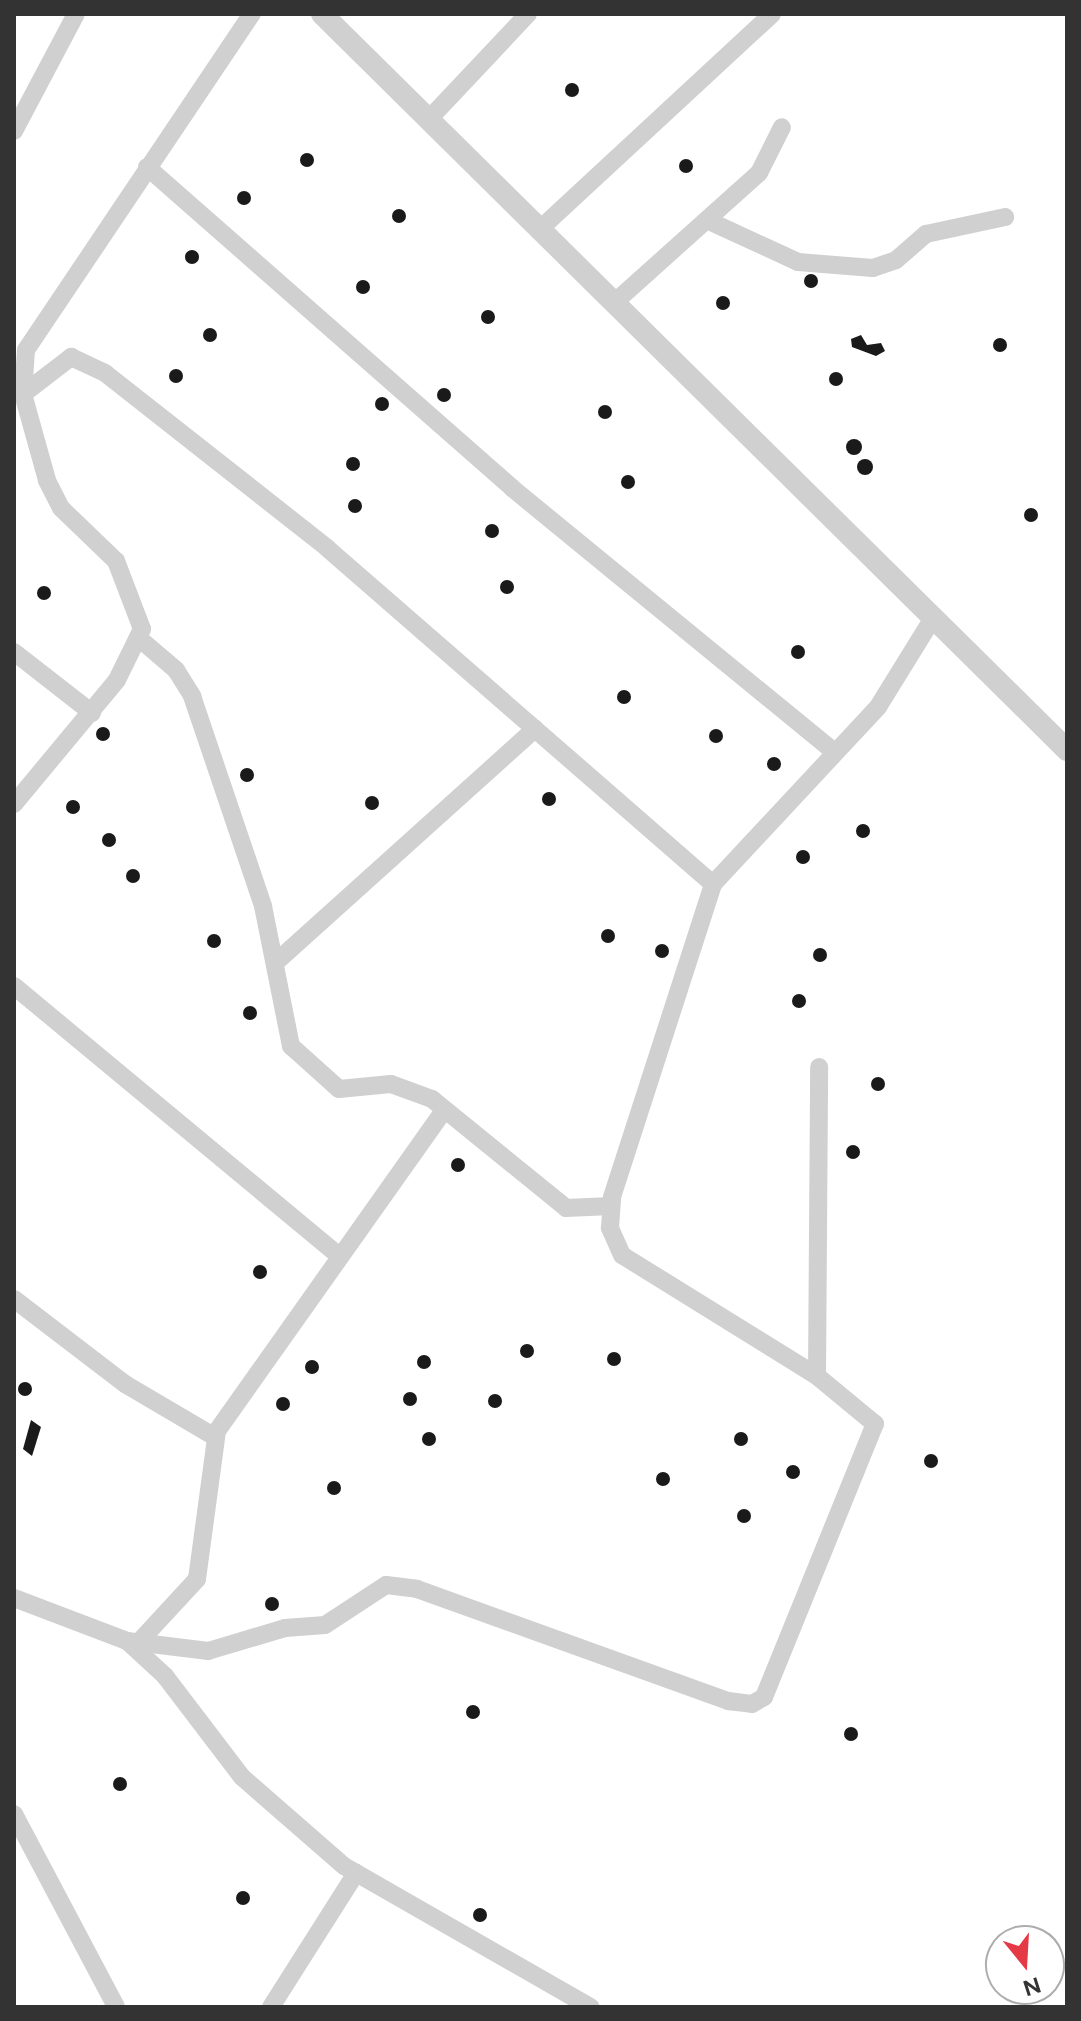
<!DOCTYPE html>
<html>
<head>
<meta charset="utf-8">
<style>
	body { margin:0 }
	#map { position:relative; width:1081px; height:2021px; overflow:hidden; background:#fff; font-family:Figtree,sans-serif }
	div>[style] { position:absolute }
	[style*='--x'] { left:calc(var(--x)*1px); top:calc(var(--y)*1px); width:calc(var(--w)*1px); rotate:calc(var(--a)*1deg) }
	.building>* { inset:0; background:#1a1a1a }
	.round { border-radius:50% }
	.minor>* { height:18px; margin:-9px; padding:0 9px; transform-origin:9px; border-radius:9px; background:#d0d0d0 }
	.tertiary>* { height:22px; margin:-11px; padding:0 11px; transform-origin:11px; border-radius:11px; background:#d0d0d0 }
	span { translate:-50% -50%; white-space:nowrap; text-align:center; line-height:1.15; -webkit-text-stroke:8px #fff; paint-order:stroke }
	.frame { position:absolute; inset:0; border:16px solid #333; pointer-events:none }
	.north { position:absolute; left:985px; top:1925px; width:80px; height:80px; box-sizing:border-box; background:#fff; border:2px solid #adadad; border-radius:50%; rotate:162deg; font-size:22px; font-weight:700; line-height:32px; text-align:center; color:#333 }
	.north::after { content:''; display:block; margin:auto; width:28px; height:36px; background:#e63946; clip-path:polygon(50% 0,100% 100%,50% 72%,0 100%) }
</style>
</head>
<body>
<div id="map">
	<div class="building">
		<div class="round" style="left:565px;top:83px;width:14px;height:14px"></div>
		<div class="round" style="left:300px;top:153px;width:14px;height:14px"></div>
		<div class="round" style="left:679px;top:159px;width:14px;height:14px"></div>
		<div class="round" style="left:237px;top:191px;width:14px;height:14px"></div>
		<div class="round" style="left:392px;top:209px;width:14px;height:14px"></div>
		<div class="round" style="left:185px;top:250px;width:14px;height:14px"></div>
		<div class="round" style="left:804px;top:274px;width:14px;height:14px"></div>
		<div class="round" style="left:356px;top:280px;width:14px;height:14px"></div>
		<div class="round" style="left:716px;top:296px;width:14px;height:14px"></div>
		<div class="round" style="left:481px;top:310px;width:14px;height:14px"></div>
		<div class="round" style="left:203px;top:328px;width:14px;height:14px"></div>
		<div style="clip-path:polygon(861px 335px,867px 345px,881px 343px,885px 351px,876px 356px,852px 347px,851px 339px)"></div>
		<div class="round" style="left:993px;top:338px;width:14px;height:14px"></div>
		<div class="round" style="left:169px;top:369px;width:14px;height:14px"></div>
		<div class="round" style="left:829px;top:372px;width:14px;height:14px"></div>
		<div class="round" style="left:437px;top:388px;width:14px;height:14px"></div>
		<div class="round" style="left:375px;top:397px;width:14px;height:14px"></div>
		<div class="round" style="left:598px;top:405px;width:14px;height:14px"></div>
		<div class="round" style="left:846px;top:439px;width:16px;height:16px"></div>
		<div class="round" style="left:346px;top:457px;width:14px;height:14px"></div>
		<div class="round" style="left:857px;top:459px;width:16px;height:16px"></div>
		<div class="round" style="left:621px;top:475px;width:14px;height:14px"></div>
		<div class="round" style="left:348px;top:499px;width:14px;height:14px"></div>
		<div class="round" style="left:1024px;top:508px;width:14px;height:14px"></div>
		<div class="round" style="left:485px;top:524px;width:14px;height:14px"></div>
		<div class="round" style="left:500px;top:580px;width:14px;height:14px"></div>
		<div class="round" style="left:37px;top:586px;width:14px;height:14px"></div>
		<div class="round" style="left:791px;top:645px;width:14px;height:14px"></div>
		<div class="round" style="left:617px;top:690px;width:14px;height:14px"></div>
		<div class="round" style="left:96px;top:727px;width:14px;height:14px"></div>
		<div class="round" style="left:709px;top:729px;width:14px;height:14px"></div>
		<div class="round" style="left:767px;top:757px;width:14px;height:14px"></div>
		<div class="round" style="left:240px;top:768px;width:14px;height:14px"></div>
		<div class="round" style="left:542px;top:792px;width:14px;height:14px"></div>
		<div class="round" style="left:365px;top:796px;width:14px;height:14px"></div>
		<div class="round" style="left:66px;top:800px;width:14px;height:14px"></div>
		<div class="round" style="left:856px;top:824px;width:14px;height:14px"></div>
		<div class="round" style="left:102px;top:833px;width:14px;height:14px"></div>
		<div class="round" style="left:796px;top:850px;width:14px;height:14px"></div>
		<div class="round" style="left:126px;top:869px;width:14px;height:14px"></div>
		<div class="round" style="left:601px;top:929px;width:14px;height:14px"></div>
		<div class="round" style="left:207px;top:934px;width:14px;height:14px"></div>
		<div class="round" style="left:655px;top:944px;width:14px;height:14px"></div>
		<div class="round" style="left:813px;top:948px;width:14px;height:14px"></div>
		<div class="round" style="left:792px;top:994px;width:14px;height:14px"></div>
		<div class="round" style="left:243px;top:1006px;width:14px;height:14px"></div>
		<div class="round" style="left:871px;top:1077px;width:14px;height:14px"></div>
		<div class="round" style="left:846px;top:1145px;width:14px;height:14px"></div>
		<div class="round" style="left:451px;top:1158px;width:14px;height:14px"></div>
		<div class="round" style="left:253px;top:1265px;width:14px;height:14px"></div>
		<div class="round" style="left:520px;top:1344px;width:14px;height:14px"></div>
		<div class="round" style="left:607px;top:1352px;width:14px;height:14px"></div>
		<div class="round" style="left:417px;top:1355px;width:14px;height:14px"></div>
		<div class="round" style="left:305px;top:1360px;width:14px;height:14px"></div>
		<div class="round" style="left:18px;top:1382px;width:14px;height:14px"></div>
		<div class="round" style="left:403px;top:1392px;width:14px;height:14px"></div>
		<div class="round" style="left:488px;top:1394px;width:14px;height:14px"></div>
		<div class="round" style="left:276px;top:1397px;width:14px;height:14px"></div>
		<div style="clip-path:polygon(31px 1420px,41px 1427px,32px 1456px,23px 1449px)"></div>
		<div class="round" style="left:734px;top:1432px;width:14px;height:14px"></div>
		<div class="round" style="left:422px;top:1432px;width:14px;height:14px"></div>
		<div class="round" style="left:924px;top:1454px;width:14px;height:14px"></div>
		<div class="round" style="left:786px;top:1465px;width:14px;height:14px"></div>
		<div class="round" style="left:656px;top:1472px;width:14px;height:14px"></div>
		<div class="round" style="left:327px;top:1481px;width:14px;height:14px"></div>
		<div class="round" style="left:737px;top:1509px;width:14px;height:14px"></div>
		<div class="round" style="left:265px;top:1597px;width:14px;height:14px"></div>
		<div class="round" style="left:466px;top:1705px;width:14px;height:14px"></div>
		<div class="round" style="left:844px;top:1727px;width:14px;height:14px"></div>
		<div class="round" style="left:113px;top:1777px;width:14px;height:14px"></div>
		<div class="round" style="left:236px;top:1891px;width:14px;height:14px"></div>
		<div class="round" style="left:473px;top:1908px;width:14px;height:14px"></div>
	</div>
	<div class="minor">
		<div style="--x:429;--y:119;--w:144;--a:-46.7"></div>
		<div style="--x:14;--y:131;--w:132;--a:-62.1"></div>
		<div style="--x:147;--y:167;--w:486;--a:41.3"></div>
		<div style="--x:512;--y:488;--w:416;--a:39.3"></div>
		<div style="--x:709;--y:221;--w:98;--a:24.7"></div>
		<div style="--x:798;--y:262;--w:75;--a:4.6"></div>
		<div style="--x:873;--y:268;--w:24;--a:-19"></div>
		<div style="--x:896;--y:260;--w:40;--a:-41"></div>
		<div style="--x:926;--y:234;--w:81;--a:-12.1"></div>
		<div style="--x:540;--y:229;--w:316;--a:-42.8"></div>
		<div style="--x:615;--y:302;--w:193;--a:-41.9"></div>
		<div style="--x:759;--y:173;--w:51;--a:-63.4"></div>
		<div style="--x:23;--y:394;--w:61;--a:-37.6"></div>
		<div style="--x:71;--y:357;--w:38;--a:25"></div>
		<div style="--x:105;--y:373;--w:283;--a:38.2"></div>
		<div style="--x:327;--y:548;--w:512;--a:41.04"></div>
		<div style="--x:141;--y:640;--w:46;--a:40.6"></div>
		<div style="--x:176;--y:670;--w:31;--a:58"></div>
		<div style="--x:192;--y:696;--w:222;--a:71.3"></div>
		<div style="--x:263;--y:906;--w:143;--a:78.7"></div>
		<div style="--x:291;--y:1046;--w:64;--a:41.9"></div>
		<div style="--x:339;--y:1089;--w:52;--a:-5.5"></div>
		<div style="--x:391;--y:1084;--w:44;--a:20.1"></div>
		<div style="--x:432;--y:1099;--w:173;--a:39.1"></div>
		<div style="--x:566;--y:1208;--w:45;--a:-2.5"></div>
		<div style="--x:14;--y:652;--w:99;--a:38"></div>
		<div style="--x:14;--y:804;--w:161;--a:-50.3"></div>
		<div style="--x:117;--y:680;--w:57;--a:-63.9"></div>
		<div style="--x:142;--y:629;--w:73;--a:-110.9"></div>
		<div style="--x:116;--y:561;--w:76;--a:-136.1"></div>
		<div style="--x:61;--y:508;--w:31;--a:-117"></div>
		<div style="--x:47;--y:480;--w:89;--a:-105.6"></div>
		<div style="--x:23;--y:394;--w:44;--a:-86.1"></div>
		<div style="--x:26;--y:350;--w:405;--a:-56.1"></div>
		<div style="--x:275;--y:963;--w:350;--a:-42"></div>
		<div style="--x:14;--y:986;--w:421;--a:39.7"></div>
		<div style="--x:14;--y:1299;--w:140;--a:37.4"></div>
		<div style="--x:125;--y:1384;--w:104;--a:30.5"></div>
		<div style="--x:817;--y:1376;--w:309;--a:-89.6"></div>
		<div style="--x:14;--y:1598;--w:121;--a:20.8"></div>
		<div style="--x:127;--y:1641;--w:52;--a:42.6"></div>
		<div style="--x:165;--y:1676;--w:127;--a:52.7"></div>
		<div style="--x:242;--y:1777;--w:135;--a:41.1"></div>
		<div style="--x:344;--y:1866;--w:284;--a:29.8"></div>
		<div style="--x:127;--y:1641;--w:82;--a:7"></div>
		<div style="--x:208;--y:1651;--w:80;--a:-16.6"></div>
		<div style="--x:285;--y:1628;--w:40;--a:-4.3"></div>
		<div style="--x:325;--y:1625;--w:73;--a:-33.3"></div>
		<div style="--x:386;--y:1585;--w:31;--a:7"></div>
		<div style="--x:417;--y:1589;--w:331;--a:19.8"></div>
		<div style="--x:728;--y:1701;--w:24;--a:7"></div>
		<div style="--x:752;--y:1704;--w:14;--a:-30"></div>
		<div style="--x:764;--y:1697;--w:295;--a:-67.9"></div>
		<div style="--x:875;--y:1424;--w:75;--a:-140.4"></div>
		<div style="--x:817;--y:1376;--w:229;--a:-148.2"></div>
		<div style="--x:622;--y:1255;--w:30;--a:-114"></div>
		<div style="--x:610;--y:1228;--w:31;--a:-86"></div>
		<div style="--x:612;--y:1197;--w:329;--a:-72.1"></div>
		<div style="--x:713;--y:884;--w:242;--a:-47"></div>
		<div style="--x:878;--y:707;--w:105;--a:-58.3"></div>
		<div style="--x:138;--y:1643;--w:87;--a:-47.3"></div>
		<div style="--x:197;--y:1579;--w:149;--a:-82.3"></div>
		<div style="--x:217;--y:1431;--w:393;--a:-54.7"></div>
		<div style="--x:14;--y:1814;--w:218;--a:62.1"></div>
		<div style="--x:271;--y:2007;--w:159;--a:-57.6"></div>
	</div>
	<div class="tertiary">
		<div style="--x:322;--y:14;--w:1047;--a:44.65"></div>
	</div>
	<div class="frame"></div>
	<div class="north">N</div>
</div>
</body>
</html>
